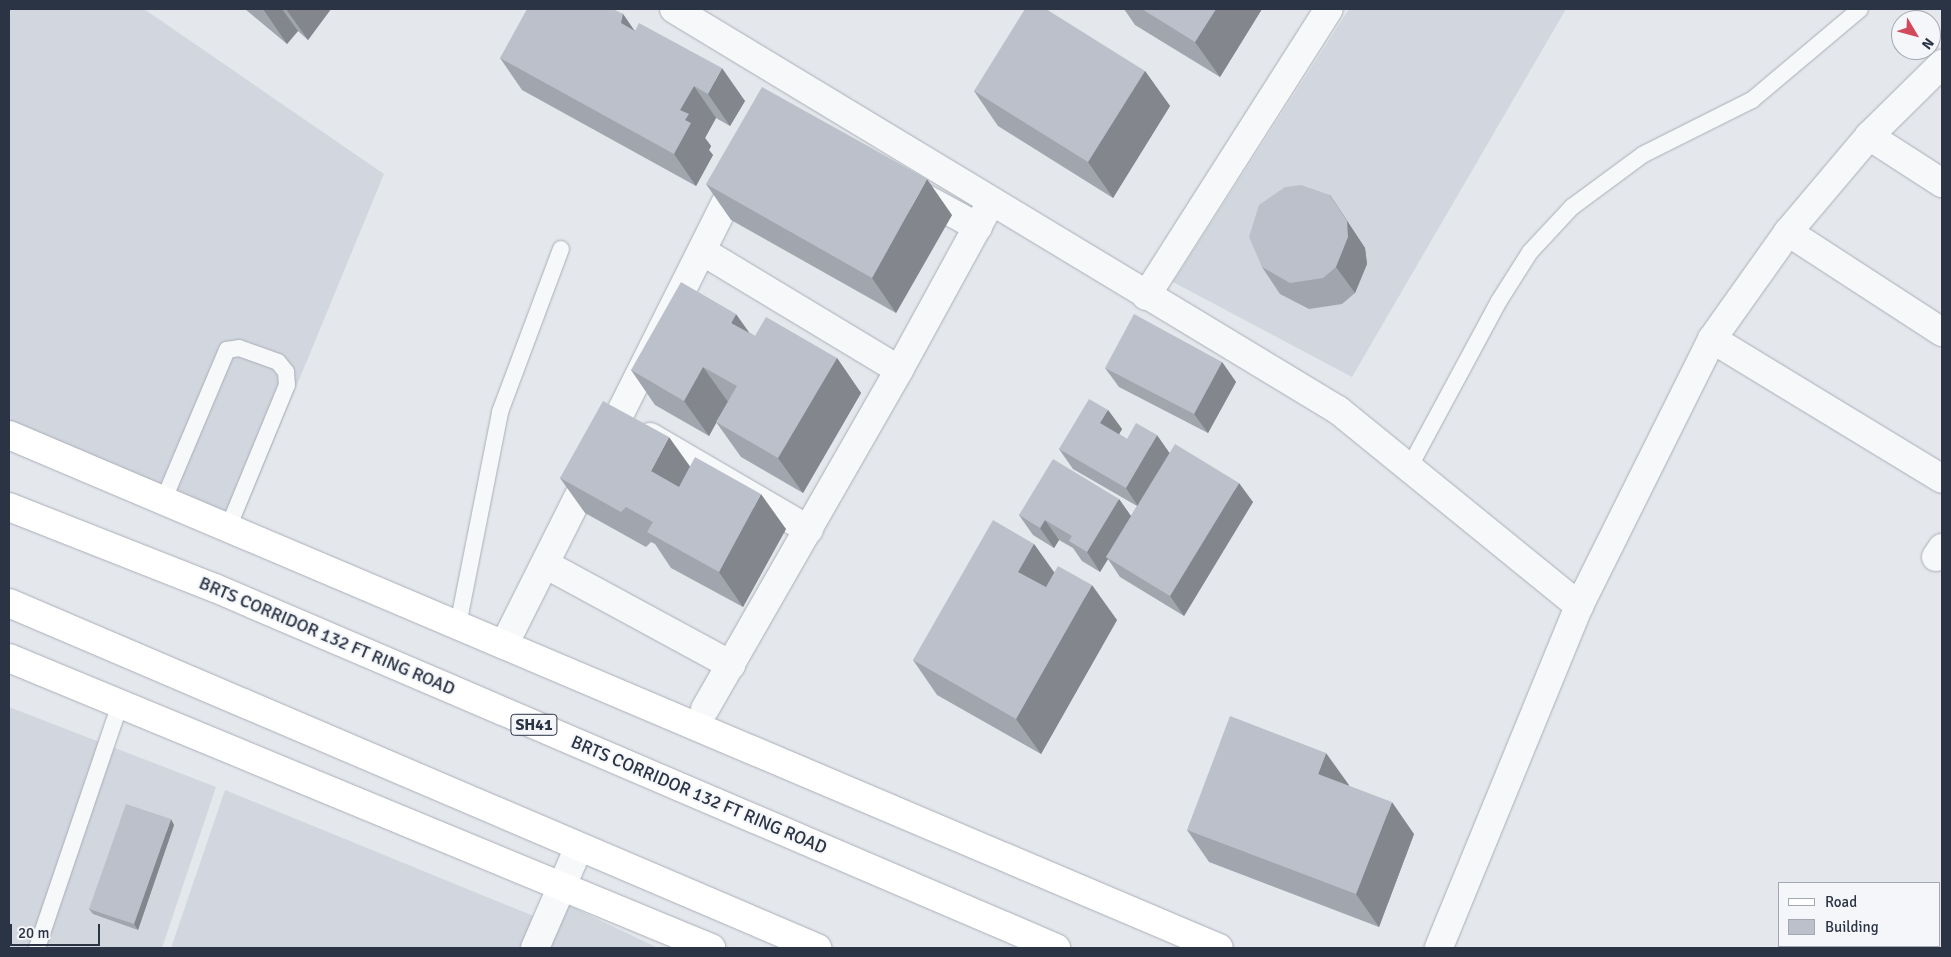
<!DOCTYPE html>
<html>
<head>
<meta charset="utf-8">
<style>
	body { margin:0 }
	#map { position:relative; width:1951px; height:957px; overflow:hidden; background:#e4e7ec; font-family:Signika,sans-serif }
	div>[style] { position:absolute }
	[style*='--x'] { left:calc(var(--x)*1px); top:calc(var(--y)*1px); width:calc(var(--w)*1px); rotate:calc(var(--a)*1deg) }
	.built>* { inset:0; background:#d2d6de }
	.roads { filter:drop-shadow(0 0 1px #a9aeb7) drop-shadow(0 0 1px #a9aeb7) }
	.lane>* { height:16px; margin:-8px; padding:0 8px; transform-origin:8px; border-radius:8px; background:#f7f8fa }
	.street>* { height:28px; margin:-14px; padding:0 14px; transform-origin:14px; border-radius:14px; background:#f7f8fa }
	.secondary>* { height:28px; margin:-14px; padding:0 14px; transform-origin:14px; border-radius:14px; background:#fff }
	.primary>* { height:28px; margin:-14px; padding:0 14px; transform-origin:14px; border-radius:14px; background:#fff }
	.wall>* { inset:0; background:#a1a5ae }
	.shaded-wall>* { inset:0; background:#83868d }
	.building>* { inset:0; background:#bbc0ca }
	span { translate:-50% -50%; white-space:nowrap; text-align:center; line-height:1.15; -webkit-text-stroke:4px #f4f6f9; paint-order:stroke }
	.shield-label span { padding:1px 4px; background:#f4f6f9; border:1px solid; border-radius:4px; -webkit-text-stroke-width:0 }
	.shield-label { font-size:16px; color:#2b3445; font-weight:700 }
	.street-label { font-size:18px; color:#2b3445 }
	.frame { position:absolute; inset:0; border:10px solid #2b3445; pointer-events:none }
	.legend { position:absolute; left:1778px; top:882px; width:162px; height:65px; box-sizing:border-box; background:#f4f6f9; border:1px solid #a4a8b1; margin:0; padding:6px 9px; list-style:none; font-size:15px; color:#2b3445 }
	.legend li { display:flex; align-items:center; gap:10px; height:25px }
	.legend b { width:25px; border:1px solid #a4a8b1 }
	.north { position:absolute; left:1891px; top:10px; width:50px; height:50px; box-sizing:border-box; background:#f4f6f9; border:1px solid #a4a8b1; border-radius:50%; rotate:127deg; font-size:14px; font-weight:700; line-height:20px; text-align:center; color:#2b3445 }
	.north::after { content:''; display:block; margin:auto; width:18px; height:22px; background:#d1495b; clip-path:polygon(50% 0,100% 100%,50% 72%,0 100%) }
	.scale { position:absolute; left:10px; top:924px; width:90px; height:22px; box-sizing:border-box; border:2px solid #2b3445; border-top:0; padding-left:6px; font-size:15px; line-height:18px; white-space:nowrap; color:#2b3445; -webkit-text-stroke:4px #f4f6f9; paint-order:stroke }
</style>
</head>
<body>
<div id="map">
	<div class="built">
		<div style="clip-path:polygon(9px 9px,144px 9px,384px 174px,242px 518px,9px 424px)"></div>
		<div style="clip-path:polygon(1349px 9px,1566px 9px,1352px 377px,1173px 282px)"></div>
		<div style="clip-path:polygon(9px 707px,216px 787px,162px 948px,9px 948px)"></div>
		<div style="clip-path:polygon(225px 790px,536px 917px,523px 948px,171px 948px)"></div>
		<div style="clip-path:polygon(568px 905px,658px 948px,549px 948px)"></div>
	</div>
	<div class="roads">
		<div class="lane">
			<div style="--x:1409;--y:468;--w:190;--a:-61.7"></div>
			<div style="--x:1499;--y:301;--w:58;--a:-57.7"></div>
			<div style="--x:1530;--y:252;--w:62;--a:-47"></div>
			<div style="--x:1572;--y:207;--w:89;--a:-36.4"></div>
			<div style="--x:1644;--y:154;--w:121;--a:-26.6"></div>
			<div style="--x:1752;--y:100;--w:141;--a:-40.1"></div>
			<div style="--x:164;--y:499;--w:162;--a:-67.1"></div>
			<div style="--x:227;--y:350;--w:12;--a:-9"></div>
			<div style="--x:239;--y:348;--w:41;--a:19.7"></div>
			<div style="--x:278;--y:362;--w:13;--a:51"></div>
			<div style="--x:286;--y:372;--w:13;--a:86"></div>
			<div style="--x:287;--y:385;--w:152;--a:112.4"></div>
			<div style="--x:458;--y:625;--w:217;--a:-78.8"></div>
			<div style="--x:500;--y:412;--w:174;--a:-69.5"></div>
			<div style="--x:37;--y:948;--w:258;--a:-71.2"></div>
		</div>
		<div class="street">
			<div style="--x:674;--y:9;--w:776;--a:31.13"></div>
			<div style="--x:1338;--y:410;--w:311;--a:39.1"></div>
			<div style="--x:1579;--y:606;--w:370;--a:112.3"></div>
			<div style="--x:1869;--y:136;--w:87;--a:32.8"></div>
			<div style="--x:921;--y:196;--w:65;--a:28.5"></div>
			<div style="--x:1788;--y:232;--w:184;--a:33"></div>
			<div style="--x:702;--y:251;--w:230;--a:31.1"></div>
			<div style="--x:899;--y:370;--w:192;--a:-61.3"></div>
			<div style="--x:1146;--y:296;--w:340;--a:-57.5"></div>
			<div style="--x:1712;--y:339;--w:269;--a:31.3"></div>
			<div style="--x:650;--y:437;--w:184;--a:30.3"></div>
			<div style="--x:1936;--y:557;--w:11;--a:-56"></div>
			<div style="--x:545;--y:564;--w:212;--a:28.5"></div>
			<div style="--x:1579;--y:606;--w:298;--a:-63.5"></div>
			<div style="--x:1712;--y:339;--w:131;--a:-54.6"></div>
			<div style="--x:1788;--y:232;--w:126;--a:-49.8"></div>
			<div style="--x:1869;--y:136;--w:103;--a:-44.6"></div>
			<div style="--x:504;--y:645;--w:525;--a:-63.39"></div>
			<div style="--x:705;--y:709;--w:391;--a:-60.2"></div>
			<div style="--x:535;--y:948;--w:108;--a:-66.5"></div>
		</div>
		<div class="secondary">
			<div style="--x:9;--y:435;--w:1314;--a:22.98"></div>
			<div style="--x:9;--y:658;--w:760;--a:22.45"></div>
		</div>
		<div class="primary">
			<div style="--x:9;--y:507;--w:221;--a:21.5"></div>
			<div style="--x:215;--y:588;--w:915;--a:23.17"></div>
			<div style="--x:9;--y:603;--w:879;--a:23.12"></div>
		</div>
	</div>
	<div class="wall">
		<div style="clip-path:polygon(245px 9px,331px 9px,308px 40px,298px 31px,287px 44px)"></div>
		<div style="clip-path:polygon(1124px 9px,1262px 9px,1220px 77px,1135px 25px)"></div>
		<div style="clip-path:polygon(623px 14px,634px 30px,745px 101px,730px 126px,716px 118px,705px 138px,711px 146px,709px 150px,713px 155px,696px 186px,522px 90px,500px 58px)"></div>
		<div style="clip-path:polygon(1145px 71px,1170px 106px,1113px 198px,998px 126px,974px 91px)"></div>
		<div style="clip-path:polygon(706px 184px,952px 215px,896px 313px,731px 220px)"></div>
		<div style="clip-path:polygon(1330px 195px,1365px 248px,1367px 264px,1355px 293px,1342px 304px,1309px 309px,1280px 294px,1262px 267px)"></div>
		<div style="clip-path:polygon(750px 333px,755px 336px,837px 358px,861px 393px,803px 493px,741px 457px,716px 422px,709px 436px,655px 405px,631px 370px)"></div>
		<div style="clip-path:polygon(1222px 362px,1236px 382px,1208px 433px,1119px 387px,1105px 368px)"></div>
		<div style="clip-path:polygon(1108px 410px,1122px 429px,1119px 434px,1127px 439px,1170px 453px,1253px 502px,1184px 616px,1120px 577px,1108px 559px,1100px 572px,1082px 561px,1073px 548px,1059px 540px,1054px 548px,1033px 535px,1019px 515px,1119px 499px,1131px 516px,1137px 506px,1073px 469px,1059px 449px)"></div>
		<div style="clip-path:polygon(690px 467px,786px 529px,743px 607px,671px 568px,655px 544px,651px 542px,646px 547px,585px 513px,560px 478px)"></div>
		<div style="clip-path:polygon(1034px 544px,1054px 573px,1117px 620px,1041px 754px,937px 695px,913px 660px)"></div>
		<div style="clip-path:polygon(1348px 785px,1414px 834px,1379px 927px,1209px 862px,1187px 830px)"></div>
		<div style="clip-path:polygon(174px 825px,138px 930px,93px 914px,89px 909px)"></div>
	</div>
	<div class="shaded-wall">
		<div style="clip-path:polygon(263px 9px,282px 9px,298px 31px,287px 44px)"></div>
		<div style="clip-path:polygon(286px 9px,331px 9px,308px 40px)"></div>
		<div style="clip-path:polygon(606px 9px,623px 14px,645px 46px)"></div>
		<div style="clip-path:polygon(1216px 9px,1262px 9px,1220px 77px,1195px 42px)"></div>
		<div style="clip-path:polygon(722px 68px,745px 101px,730px 126px,708px 94px)"></div>
		<div style="clip-path:polygon(1145px 71px,1170px 106px,1113px 198px,1088px 162px)"></div>
		<div style="clip-path:polygon(694px 86px,716px 118px,705px 138px,711px 146px,709px 150px,713px 155px,696px 186px,674px 154px,685px 120px,680px 110px)"></div>
		<div style="clip-path:polygon(927px 179px,952px 215px,896px 313px,872px 278px)"></div>
		<div style="clip-path:polygon(1330px 195px,1365px 248px,1367px 264px,1355px 293px,1336px 267px)"></div>
		<div style="clip-path:polygon(736px 314px,761px 349px,731px 323px)"></div>
		<div style="clip-path:polygon(837px 358px,861px 393px,803px 493px,778px 458px)"></div>
		<div style="clip-path:polygon(1222px 362px,1236px 382px,1208px 433px,1194px 414px)"></div>
		<div style="clip-path:polygon(703px 367px,728px 402px,709px 436px,684px 401px)"></div>
		<div style="clip-path:polygon(1108px 410px,1122px 429px,1114px 443px,1100px 423px)"></div>
		<div style="clip-path:polygon(1157px 435px,1171px 455px,1139px 508px,1126px 488px)"></div>
		<div style="clip-path:polygon(669px 437px,694px 472px,675px 506px,651px 471px)"></div>
		<div style="clip-path:polygon(1239px 483px,1253px 502px,1184px 616px,1170px 596px)"></div>
		<div style="clip-path:polygon(761px 494px,786px 529px,743px 607px,719px 572px)"></div>
		<div style="clip-path:polygon(1119px 499px,1133px 519px,1106px 557px,1108px 559px,1100px 572px,1087px 552px)"></div>
		<div style="clip-path:polygon(1045px 520px,1059px 540px,1054px 548px,1040px 528px)"></div>
		<div style="clip-path:polygon(1034px 544px,1059px 579px,1043px 607px,1018px 572px)"></div>
		<div style="clip-path:polygon(1092px 585px,1117px 620px,1041px 754px,1016px 719px)"></div>
		<div style="clip-path:polygon(1326px 753px,1349px 785px,1341px 806px,1318px 774px)"></div>
		<div style="clip-path:polygon(1392px 802px,1414px 834px,1379px 927px,1356px 894px)"></div>
		<div style="clip-path:polygon(171px 819px,174px 825px,138px 930px,134px 924px)"></div>
	</div>
	<div class="building">
		<div style="clip-path:polygon(527px 9px,613px 9px,623px 14px,621px 23px,635px 31px,639px 23px,722px 68px,708px 94px,694px 86px,680px 110px,689px 114px,685px 120px,691px 123px,674px 154px,500px 58px)"></div>
		<div style="clip-path:polygon(1025px 9px,1046px 9px,1145px 71px,1088px 162px,974px 91px)"></div>
		<div style="clip-path:polygon(1142px 9px,1216px 9px,1195px 42px)"></div>
		<div style="clip-path:polygon(762px 87px,927px 179px,872px 278px,706px 184px)"></div>
		<div style="clip-path:polygon(1301px 185px,1330px 195px,1347px 221px,1348px 237px,1336px 267px,1323px 278px,1290px 283px,1262px 267px,1249px 237px,1259px 205px,1285px 187px)"></div>
		<div style="clip-path:polygon(681px 282px,736px 314px,731px 323px,755px 336px,766px 317px,837px 358px,778px 458px,716px 422px,737px 386px,703px 367px,684px 401px,631px 370px)"></div>
		<div style="clip-path:polygon(1134px 314px,1222px 362px,1194px 414px,1105px 368px)"></div>
		<div style="clip-path:polygon(1089px 399px,1108px 410px,1100px 423px,1127px 439px,1136px 423px,1157px 435px,1126px 488px,1059px 449px)"></div>
		<div style="clip-path:polygon(603px 401px,669px 437px,651px 471px,679px 487px,695px 457px,761px 494px,719px 572px,647px 532px,653px 522px,626px 507px,621px 512px,560px 478px)"></div>
		<div style="clip-path:polygon(1175px 444px,1239px 483px,1170px 596px,1106px 557px)"></div>
		<div style="clip-path:polygon(1053px 459px,1119px 499px,1087px 552px,1069px 541px,1072px 536px,1045px 520px,1040px 528px,1019px 515px)"></div>
		<div style="clip-path:polygon(993px 520px,1034px 544px,1018px 572px,1046px 587px,1058px 566px,1092px 585px,1016px 719px,913px 660px)"></div>
		<div style="clip-path:polygon(1230px 716px,1326px 753px,1318px 774px,1392px 802px,1356px 894px,1187px 830px)"></div>
		<div style="clip-path:polygon(126px 804px,171px 819px,134px 924px,89px 909px)"></div>
	</div>
	<div class="shield-label">
		<span style="left:534px;top:725px">SH41</span>
	</div>
	<div class="street-label">
		<span style="left:327px;top:636px;rotate:23deg">BRTS CORRIDOR 132 FT RING ROAD</span>
		<span style="left:699px;top:795px;rotate:23deg">BRTS CORRIDOR 132 FT RING ROAD</span>
	</div>
	<div class="frame"></div>
	<ul class="legend">
	<li><b style="height:6px;background:#fff"></b>Road</li>
	<li><b style="height:14px;background:#bbc0ca"></b>Building</li>
	</ul>
	<div class="north">N</div>
	<div class="scale">20 m</div>
</div>
</body>
</html>
